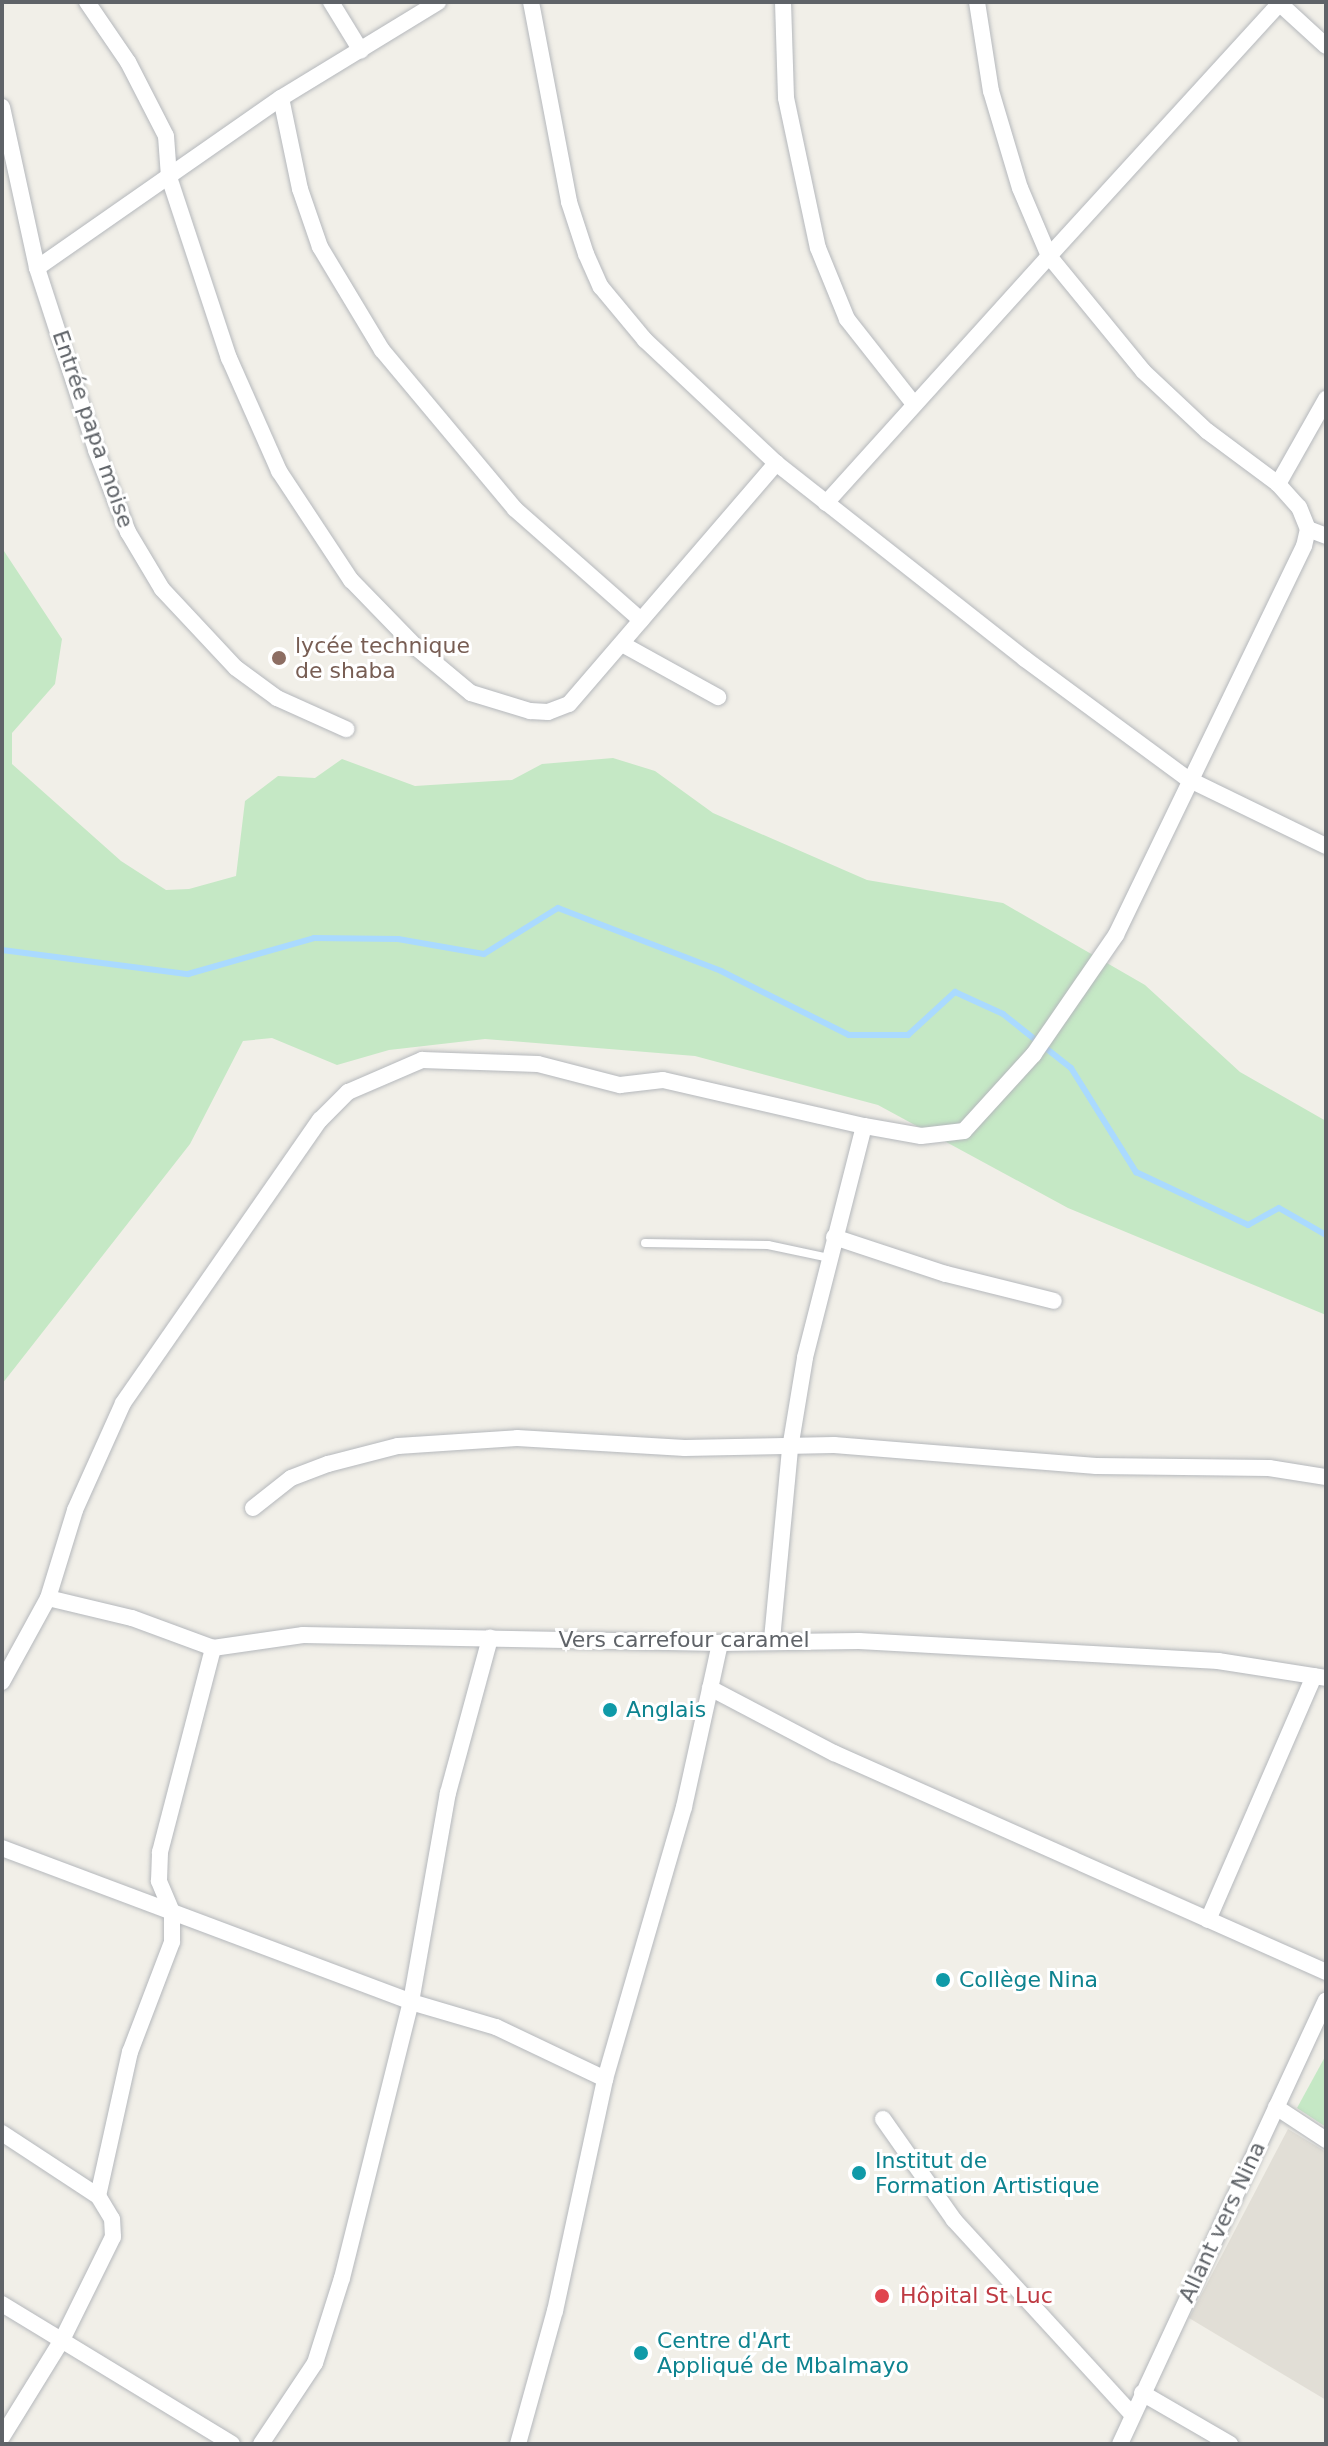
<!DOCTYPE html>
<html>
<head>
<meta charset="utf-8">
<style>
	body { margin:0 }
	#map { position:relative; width:1328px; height:2446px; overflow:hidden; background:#f1efe8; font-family:"DejaVu Sans",sans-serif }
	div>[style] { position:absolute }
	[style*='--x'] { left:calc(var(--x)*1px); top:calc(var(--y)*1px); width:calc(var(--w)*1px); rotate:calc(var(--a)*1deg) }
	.education>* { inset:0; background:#e1ded6 }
	.green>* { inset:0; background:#c5e8c5 }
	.stream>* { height:6px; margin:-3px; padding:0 3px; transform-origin:3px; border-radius:3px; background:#aadaff }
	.roads { filter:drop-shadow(0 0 2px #b5b8bc) drop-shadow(0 0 2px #b5b8bc) }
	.service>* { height:8px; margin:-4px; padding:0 4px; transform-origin:4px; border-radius:4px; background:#fff }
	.minor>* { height:16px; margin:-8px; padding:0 8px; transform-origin:8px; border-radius:8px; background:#fff }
	.dots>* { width:22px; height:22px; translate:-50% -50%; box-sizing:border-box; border:4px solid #fff; border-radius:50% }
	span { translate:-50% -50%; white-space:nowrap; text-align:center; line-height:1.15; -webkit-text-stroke:6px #fff; paint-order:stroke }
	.street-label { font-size:22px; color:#5f6368 }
	.education-label { font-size:22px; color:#785e54 }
	.left { translate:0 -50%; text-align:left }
	.culture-label { font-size:22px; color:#0d838f }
	.health-label { font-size:22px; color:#be3a42 }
	.frame { position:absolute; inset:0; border:4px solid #5f6368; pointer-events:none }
</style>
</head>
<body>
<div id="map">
	<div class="education">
		<div style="clip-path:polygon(1288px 2129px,1326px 2152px,1326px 2400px,1189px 2318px)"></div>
	</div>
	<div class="green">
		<div style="clip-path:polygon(2px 548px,62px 639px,55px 684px,12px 733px,12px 764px,121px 861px,166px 890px,189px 889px,236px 876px,245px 801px,278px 776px,315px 778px,342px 759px,415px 786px,512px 780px,542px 764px,613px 758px,655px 771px,713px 813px,867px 880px,1003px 903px,1145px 985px,1240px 1072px,1326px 1121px,1326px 1315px,1068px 1208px,878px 1105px,695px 1056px,485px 1039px,389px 1050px,337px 1065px,272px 1038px,243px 1041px,190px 1144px,2px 1384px)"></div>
		<div style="clip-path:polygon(1326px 2055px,1326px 2127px,1297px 2108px)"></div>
	</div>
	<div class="stream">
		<div style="--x:2;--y:950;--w:188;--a:7.4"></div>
		<div style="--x:188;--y:974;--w:131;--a:-15.9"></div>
		<div style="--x:314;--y:938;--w:84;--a:0.7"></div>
		<div style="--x:398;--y:939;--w:87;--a:9.9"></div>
		<div style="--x:484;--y:954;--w:87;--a:-31.9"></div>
		<div style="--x:558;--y:908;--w:175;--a:21.1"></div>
		<div style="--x:721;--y:971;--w:143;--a:26.6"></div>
		<div style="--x:849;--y:1035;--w:59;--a:0"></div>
		<div style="--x:908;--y:1035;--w:64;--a:-42.5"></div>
		<div style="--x:955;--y:992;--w:53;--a:24.6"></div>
		<div style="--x:1003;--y:1014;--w:87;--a:38.5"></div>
		<div style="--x:1071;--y:1068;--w:123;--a:58"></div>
		<div style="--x:1136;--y:1172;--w:124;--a:25.3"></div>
		<div style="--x:1248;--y:1225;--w:35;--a:-29"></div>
		<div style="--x:1279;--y:1208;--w:54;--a:29.9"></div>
	</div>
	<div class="roads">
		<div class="service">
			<div style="--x:645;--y:1243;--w:123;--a:0.9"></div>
			<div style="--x:768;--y:1245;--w:62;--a:12"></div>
		</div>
		<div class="minor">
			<div style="--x:87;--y:2;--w:73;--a:55.7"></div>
			<div style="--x:128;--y:62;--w:83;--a:62.8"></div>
			<div style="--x:166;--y:136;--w:41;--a:85.8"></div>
			<div style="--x:169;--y:177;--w:191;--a:71.7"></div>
			<div style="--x:229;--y:358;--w:124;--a:66.1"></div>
			<div style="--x:279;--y:471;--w:131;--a:56.6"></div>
			<div style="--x:351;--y:580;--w:96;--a:45.8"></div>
			<div style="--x:418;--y:649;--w:69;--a:39.7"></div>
			<div style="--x:471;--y:693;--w:62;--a:17"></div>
			<div style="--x:530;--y:711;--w:18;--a:3"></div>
			<div style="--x:548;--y:712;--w:22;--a:-21"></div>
			<div style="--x:569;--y:704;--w:318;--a:-49.3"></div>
			<div style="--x:331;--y:2;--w:57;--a:58.5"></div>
			<div style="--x:531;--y:2;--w:204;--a:79.2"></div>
			<div style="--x:569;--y:202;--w:55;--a:71.9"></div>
			<div style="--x:586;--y:254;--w:36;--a:66"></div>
			<div style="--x:601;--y:287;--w:69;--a:50.3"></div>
			<div style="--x:645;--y:340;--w:180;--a:43.2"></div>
			<div style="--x:776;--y:463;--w:317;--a:38.2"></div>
			<div style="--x:1025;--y:659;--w:202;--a:36.4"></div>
			<div style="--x:1188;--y:779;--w:153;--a:25.9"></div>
			<div style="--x:783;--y:2;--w:96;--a:88.2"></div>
			<div style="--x:786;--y:98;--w:153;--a:78"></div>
			<div style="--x:818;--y:248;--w:77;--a:67.8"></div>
			<div style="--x:847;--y:319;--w:107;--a:51.8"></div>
			<div style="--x:977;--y:2;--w:90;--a:81.1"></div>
			<div style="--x:991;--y:91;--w:101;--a:73.4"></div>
			<div style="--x:1020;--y:188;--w:74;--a:66.9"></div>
			<div style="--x:1049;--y:256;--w:344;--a:-47.6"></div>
			<div style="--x:1278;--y:2;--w:65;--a:42.5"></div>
			<div style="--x:281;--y:98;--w:93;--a:78.2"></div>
			<div style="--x:300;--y:189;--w:61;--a:71"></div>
			<div style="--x:320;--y:247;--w:120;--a:59"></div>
			<div style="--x:382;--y:350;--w:207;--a:50.1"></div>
			<div style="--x:515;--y:509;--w:168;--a:41.4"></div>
			<div style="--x:2;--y:107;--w:165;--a:77.7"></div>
			<div style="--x:37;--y:268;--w:297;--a:-34.9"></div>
			<div style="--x:281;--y:98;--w:184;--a:-31.4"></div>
			<div style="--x:37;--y:268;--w:191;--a:72"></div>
			<div style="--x:96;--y:450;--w:88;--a:68.7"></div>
			<div style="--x:128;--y:532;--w:66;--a:59.2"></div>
			<div style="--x:162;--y:589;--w:108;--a:46.9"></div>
			<div style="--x:236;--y:668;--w:51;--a:36.2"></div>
			<div style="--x:277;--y:698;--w:76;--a:24.2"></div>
			<div style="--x:1278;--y:484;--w:98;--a:-60.5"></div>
			<div style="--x:826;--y:503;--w:333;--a:-47.9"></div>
			<div style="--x:1049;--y:256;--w:149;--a:50.7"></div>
			<div style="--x:1143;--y:371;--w:88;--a:43.2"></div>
			<div style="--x:1207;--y:431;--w:89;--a:36.7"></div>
			<div style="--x:1278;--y:484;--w:31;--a:48"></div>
			<div style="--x:1299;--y:507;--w:24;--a:68"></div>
			<div style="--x:1308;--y:529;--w:17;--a:103"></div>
			<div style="--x:1304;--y:546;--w:432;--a:115.8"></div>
			<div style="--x:1116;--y:935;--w:145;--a:124.6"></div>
			<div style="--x:1034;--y:1054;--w:104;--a:132.3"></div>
			<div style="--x:964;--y:1131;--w:43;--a:173.4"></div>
			<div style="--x:921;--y:1136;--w:58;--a:-170"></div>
			<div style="--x:1308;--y:529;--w:19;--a:21"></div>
			<div style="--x:622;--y:644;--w:110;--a:28.9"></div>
			<div style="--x:834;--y:1237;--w:118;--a:18.3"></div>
			<div style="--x:946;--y:1274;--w:111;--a:14"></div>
			<div style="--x:253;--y:1508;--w:48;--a:-38.3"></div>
			<div style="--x:291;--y:1478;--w:40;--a:-21"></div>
			<div style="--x:328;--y:1464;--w:72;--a:-14.4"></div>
			<div style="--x:398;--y:1446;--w:119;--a:-3.8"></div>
			<div style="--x:517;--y:1438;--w:168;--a:3.4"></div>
			<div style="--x:685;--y:1448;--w:149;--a:-1.2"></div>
			<div style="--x:834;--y:1445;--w:263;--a:4.6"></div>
			<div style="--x:1096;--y:1466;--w:173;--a:0.7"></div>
			<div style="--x:1269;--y:1468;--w:58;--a:9"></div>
			<div style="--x:48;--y:1598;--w:86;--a:13.4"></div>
			<div style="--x:132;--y:1618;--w:86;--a:20.3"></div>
			<div style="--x:213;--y:1648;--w:91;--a:-8.2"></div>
			<div style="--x:303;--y:1635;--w:417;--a:1.1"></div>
			<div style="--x:720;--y:1643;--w:139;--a:-0.8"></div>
			<div style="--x:859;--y:1641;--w:360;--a:3.2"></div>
			<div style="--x:1218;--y:1661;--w:109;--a:8.9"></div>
			<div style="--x:2;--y:1682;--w:96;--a:-61.3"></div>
			<div style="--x:48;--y:1598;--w:92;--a:-72.9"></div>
			<div style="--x:75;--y:1510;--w:117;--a:-65.8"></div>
			<div style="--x:123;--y:1403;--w:345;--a:-55.2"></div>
			<div style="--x:320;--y:1120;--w:40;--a:-45"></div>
			<div style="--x:348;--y:1092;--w:81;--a:-23.4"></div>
			<div style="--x:422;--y:1060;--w:116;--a:2"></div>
			<div style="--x:538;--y:1064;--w:85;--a:14.4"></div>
			<div style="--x:620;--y:1085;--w:43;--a:-6.6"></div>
			<div style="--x:663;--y:1080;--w:206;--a:12.9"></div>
			<div style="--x:864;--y:1126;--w:239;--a:104.3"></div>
			<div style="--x:805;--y:1358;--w:92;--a:99.4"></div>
			<div style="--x:790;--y:1449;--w:193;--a:95.4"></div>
			<div style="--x:710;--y:1688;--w:140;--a:27.7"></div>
			<div style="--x:834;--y:1753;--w:539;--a:23.99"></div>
			<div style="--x:2;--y:1848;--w:437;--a:20.6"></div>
			<div style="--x:411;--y:2002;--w:89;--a:16.4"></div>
			<div style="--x:496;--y:2027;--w:121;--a:25.5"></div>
			<div style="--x:1208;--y:1920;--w:266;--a:-66.5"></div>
			<div style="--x:1276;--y:2107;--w:60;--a:33.4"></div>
			<div style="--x:883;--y:2119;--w:123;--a:54.9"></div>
			<div style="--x:954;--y:2220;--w:263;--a:47.5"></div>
			<div style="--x:2;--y:2133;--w:115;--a:33.3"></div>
			<div style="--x:2;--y:2304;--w:269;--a:31.3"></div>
			<div style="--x:1142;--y:2393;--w:102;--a:30.1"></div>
			<div style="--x:2;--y:2437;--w:114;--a:-58.3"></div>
			<div style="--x:62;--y:2340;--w:115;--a:-63.7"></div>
			<div style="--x:113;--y:2237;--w:18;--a:-93"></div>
			<div style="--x:112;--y:2219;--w:27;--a:-121"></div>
			<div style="--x:98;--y:2196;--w:148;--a:-77.5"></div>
			<div style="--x:130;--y:2052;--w:118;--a:-69.1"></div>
			<div style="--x:172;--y:1942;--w:30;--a:-90"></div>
			<div style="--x:172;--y:1912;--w:34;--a:-113"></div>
			<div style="--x:159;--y:1881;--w:29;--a:-88"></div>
			<div style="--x:160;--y:1852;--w:211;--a:-75.4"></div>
			<div style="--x:261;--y:2444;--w:97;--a:-56.3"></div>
			<div style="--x:315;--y:2363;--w:89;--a:-72.4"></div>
			<div style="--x:342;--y:2278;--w:284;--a:-76"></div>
			<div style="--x:411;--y:2002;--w:212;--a:-80"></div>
			<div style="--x:448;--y:1793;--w:161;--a:-74.8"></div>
			<div style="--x:518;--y:2444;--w:138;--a:-74.5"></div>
			<div style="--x:555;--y:2311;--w:237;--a:-77.8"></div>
			<div style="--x:605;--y:2079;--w:283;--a:-73.8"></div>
			<div style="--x:684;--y:1807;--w:168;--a:-77.6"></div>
			<div style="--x:1120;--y:2444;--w:489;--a:-65.1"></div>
		</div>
	</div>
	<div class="dots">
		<div style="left:279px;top:658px;background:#8d6e63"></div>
		<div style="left:610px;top:1710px;background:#0f9aa8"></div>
		<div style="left:943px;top:1980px;background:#0f9aa8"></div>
		<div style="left:859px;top:2173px;background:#0f9aa8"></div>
		<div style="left:882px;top:2296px;background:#e0444e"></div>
		<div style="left:641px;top:2353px;background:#0f9aa8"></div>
	</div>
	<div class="street-label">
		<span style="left:93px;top:429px;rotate:71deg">Entrée papa moise</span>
		<span style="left:684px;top:1640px">Vers carrefour caramel</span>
		<span style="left:1222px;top:2222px;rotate:-65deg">Allant vers Nina</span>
	</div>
	<div class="education-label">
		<span class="left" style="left:295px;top:658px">lycée technique<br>de shaba</span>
	</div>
	<div class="culture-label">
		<span class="left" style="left:626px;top:1710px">Anglais</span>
		<span class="left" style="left:959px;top:1980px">Collège Nina</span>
		<span class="left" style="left:875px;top:2173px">Institut de<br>Formation Artistique</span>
		<span class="left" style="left:657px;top:2353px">Centre d'Art<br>Appliqué de Mbalmayo</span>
	</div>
	<div class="health-label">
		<span class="left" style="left:900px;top:2296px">Hôpital St Luc</span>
	</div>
	<div class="frame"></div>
</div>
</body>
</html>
